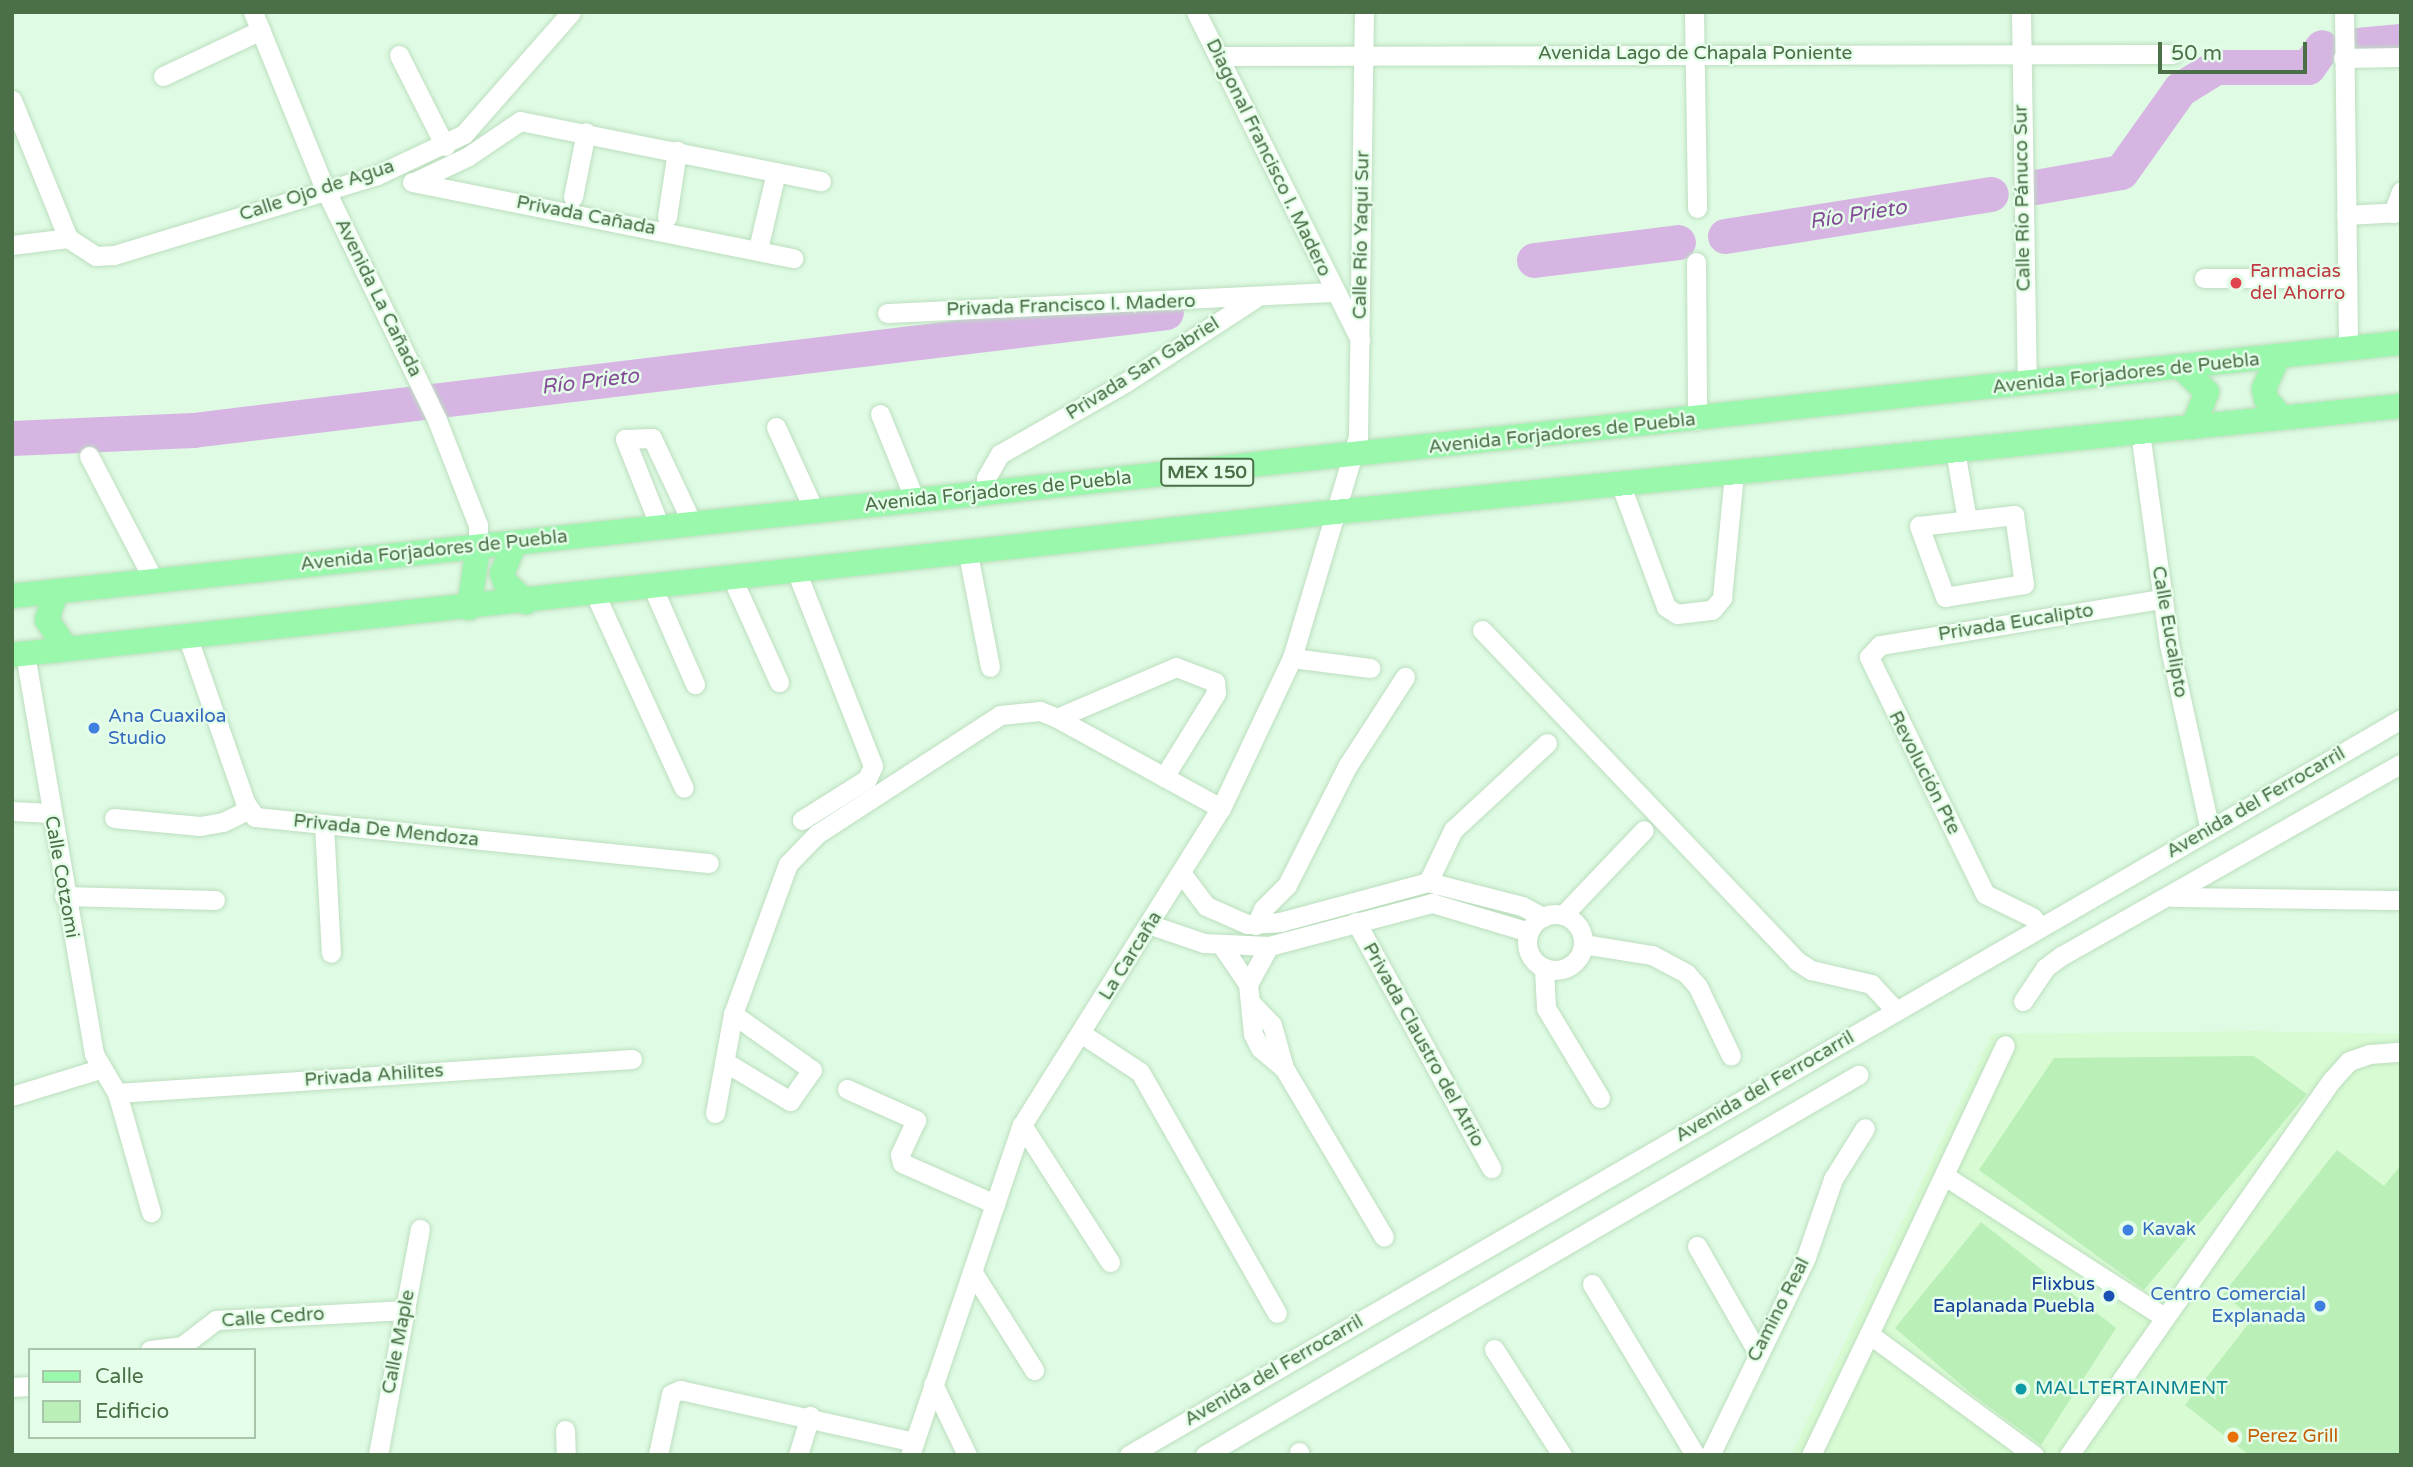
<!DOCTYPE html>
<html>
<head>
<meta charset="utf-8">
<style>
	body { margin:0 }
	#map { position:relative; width:2413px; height:1467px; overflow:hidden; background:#dffbe4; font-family:"Varela Round",sans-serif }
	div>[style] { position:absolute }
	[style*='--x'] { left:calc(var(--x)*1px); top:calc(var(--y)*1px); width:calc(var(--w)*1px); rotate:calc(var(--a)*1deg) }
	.commercial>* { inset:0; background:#d8fbd3 }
	.river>* { height:35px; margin:-17.5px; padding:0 17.5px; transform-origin:17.5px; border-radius:17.5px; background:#d6b5e3 }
	.building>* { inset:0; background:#baefb8 }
	.roads { filter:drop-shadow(0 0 2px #bcdebe) drop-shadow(0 0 2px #bcdebe) }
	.minor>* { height:19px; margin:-9.5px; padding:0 9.5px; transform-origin:9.5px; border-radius:9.5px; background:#fff }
	.minor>.ring { margin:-9.5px; padding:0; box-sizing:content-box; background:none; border:19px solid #fff; border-radius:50% }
	.major>* { height:24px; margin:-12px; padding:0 12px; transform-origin:12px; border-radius:12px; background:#99f8ac }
	.dots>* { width:19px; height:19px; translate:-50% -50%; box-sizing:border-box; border:4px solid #e5fee9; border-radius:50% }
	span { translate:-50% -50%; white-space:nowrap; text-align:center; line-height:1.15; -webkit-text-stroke:5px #e5fee9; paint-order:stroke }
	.shield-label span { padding:2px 5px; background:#e5fee9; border:2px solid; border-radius:5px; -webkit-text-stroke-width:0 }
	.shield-label { font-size:18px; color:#4b7048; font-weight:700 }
	.street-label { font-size:19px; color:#4b7048 }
	.health-label { font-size:19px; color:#be3a42 }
	.left { translate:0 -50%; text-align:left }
	.shop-label { font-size:19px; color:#366cbe }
	.right { translate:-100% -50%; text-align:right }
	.transit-label { font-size:19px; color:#164399 }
	.culture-label { font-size:19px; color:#0d838f }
	.food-label { font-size:19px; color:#c56008 }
	.water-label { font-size:21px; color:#844c97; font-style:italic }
	.frame { position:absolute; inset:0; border:14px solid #4b7048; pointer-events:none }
	.legend { position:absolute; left:28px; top:1348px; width:228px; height:91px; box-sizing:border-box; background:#e5fee9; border:2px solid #a7c5a9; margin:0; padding:9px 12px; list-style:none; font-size:21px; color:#4b7048 }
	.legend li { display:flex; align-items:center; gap:14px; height:35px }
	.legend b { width:35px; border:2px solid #a7c5a9 }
	.scale { position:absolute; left:2158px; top:42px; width:149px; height:32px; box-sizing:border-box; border:4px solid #4b7048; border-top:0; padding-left:9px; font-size:21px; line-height:24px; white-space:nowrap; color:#4b7048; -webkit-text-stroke:5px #e5fee9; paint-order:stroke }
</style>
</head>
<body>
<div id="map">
	<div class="commercial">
		<div style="clip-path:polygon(2256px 1031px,2401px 1034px,2401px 1455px,1791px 1455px,1992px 1034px)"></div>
	</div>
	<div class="river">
		<div style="--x:2357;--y:45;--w:44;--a:-5.2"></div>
		<div style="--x:2035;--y:187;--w:87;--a:-9.9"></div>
		<div style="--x:2121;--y:172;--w:102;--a:-54.6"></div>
		<div style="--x:2180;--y:89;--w:42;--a:-31.4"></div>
		<div style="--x:2216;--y:67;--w:92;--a:0"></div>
		<div style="--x:2308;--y:67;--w:24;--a:-55"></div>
		<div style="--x:1725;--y:236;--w:269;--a:-9"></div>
		<div style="--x:1534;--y:260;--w:145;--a:-7.1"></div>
		<div style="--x:12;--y:438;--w:181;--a:-2.5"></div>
		<div style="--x:193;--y:430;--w:980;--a:-6.91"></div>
	</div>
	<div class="building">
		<div style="clip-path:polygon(2254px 1056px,2307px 1094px,2144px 1290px,1979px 1170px,2054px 1058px)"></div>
		<div style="clip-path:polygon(2337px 1150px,2384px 1186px,2401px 1165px,2401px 1455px,2249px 1455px,2185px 1405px,2253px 1318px,2223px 1294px)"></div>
		<div style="clip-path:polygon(1981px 1222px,2116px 1328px,2041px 1445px,1973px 1395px,1895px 1328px)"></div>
	</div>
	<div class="roads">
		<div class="minor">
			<div style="--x:253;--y:12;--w:191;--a:67.9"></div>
			<div style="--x:325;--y:189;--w:257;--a:64.1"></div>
			<div style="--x:437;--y:420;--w:113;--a:68.7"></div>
			<div style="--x:478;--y:525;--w:22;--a:90"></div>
			<div style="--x:1196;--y:12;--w:367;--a:63.4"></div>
			<div style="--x:1694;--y:12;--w:196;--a:89.1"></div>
			<div style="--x:2021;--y:12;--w:372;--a:89.1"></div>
			<div style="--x:2344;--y:12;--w:338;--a:89.3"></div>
			<div style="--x:399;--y:55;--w:102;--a:63.2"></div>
			<div style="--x:1218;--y:56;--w:955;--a:-0.12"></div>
			<div style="--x:2343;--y:58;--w:58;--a:-1"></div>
			<div style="--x:163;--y:76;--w:108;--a:-25.1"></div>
			<div style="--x:12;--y:100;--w:149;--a:67.9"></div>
			<div style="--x:412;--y:182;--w:389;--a:11.3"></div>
			<div style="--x:414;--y:182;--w:59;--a:-25.3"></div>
			<div style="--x:467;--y:157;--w:64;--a:-34.2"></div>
			<div style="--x:520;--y:121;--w:307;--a:11.3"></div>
			<div style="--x:573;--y:197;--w:66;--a:-78.7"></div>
			<div style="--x:2393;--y:213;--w:23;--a:-70"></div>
			<div style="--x:2346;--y:215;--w:55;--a:-3.1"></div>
			<div style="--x:667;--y:217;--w:67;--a:-81.4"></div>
			<div style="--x:12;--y:245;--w:56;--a:-7.1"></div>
			<div style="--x:68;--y:238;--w:33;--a:33"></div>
			<div style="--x:96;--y:256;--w:18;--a:-3"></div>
			<div style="--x:114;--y:255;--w:275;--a:-16.9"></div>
			<div style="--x:377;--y:175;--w:96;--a:-25.2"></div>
			<div style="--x:464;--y:134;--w:162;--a:-48.7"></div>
			<div style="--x:758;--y:249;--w:79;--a:-76.8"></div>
			<div style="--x:1696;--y:262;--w:158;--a:89.6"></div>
			<div style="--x:2204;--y:278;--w:143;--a:0"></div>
			<div style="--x:887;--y:313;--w:446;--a:-2.7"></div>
			<div style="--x:880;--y:414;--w:93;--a:67.9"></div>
			<div style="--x:776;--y:427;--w:91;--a:65.4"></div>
			<div style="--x:2140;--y:432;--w:214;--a:82.2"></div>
			<div style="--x:2169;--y:644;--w:190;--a:77.6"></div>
			<div style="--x:1955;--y:450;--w:71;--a:80.3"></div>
			<div style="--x:89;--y:456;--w:141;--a:62.5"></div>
			<div style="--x:1620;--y:483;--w:132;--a:69.6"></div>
			<div style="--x:1666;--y:607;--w:13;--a:32"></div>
			<div style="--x:1677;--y:614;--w:35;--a:-7"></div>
			<div style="--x:1712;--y:610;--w:16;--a:-50"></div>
			<div style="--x:1722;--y:598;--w:126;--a:-84.5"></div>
			<div style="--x:985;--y:494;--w:16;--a:-86"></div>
			<div style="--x:986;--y:478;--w:28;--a:-60"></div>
			<div style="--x:1000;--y:454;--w:145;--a:-29.7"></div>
			<div style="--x:1126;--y:382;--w:153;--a:-33"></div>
			<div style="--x:2014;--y:515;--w:70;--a:81.8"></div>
			<div style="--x:2024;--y:584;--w:80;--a:170.7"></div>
			<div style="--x:1945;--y:597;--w:76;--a:-110.1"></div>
			<div style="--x:1919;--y:526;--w:96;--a:-6.6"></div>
			<div style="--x:660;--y:527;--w:95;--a:-111.7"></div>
			<div style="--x:625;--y:439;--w:27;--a:-2"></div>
			<div style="--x:652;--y:438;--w:94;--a:64.8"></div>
			<div style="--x:968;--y:554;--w:115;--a:79"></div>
			<div style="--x:797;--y:573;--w:207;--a:68.5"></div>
			<div style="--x:873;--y:766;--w:14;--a:115"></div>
			<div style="--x:867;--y:779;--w:77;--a:147.8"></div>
			<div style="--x:733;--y:580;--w:112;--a:65.7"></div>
			<div style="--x:653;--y:588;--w:105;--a:66.4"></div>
			<div style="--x:595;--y:594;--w:213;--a:65.4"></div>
			<div style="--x:1482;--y:630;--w:457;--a:46.4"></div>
			<div style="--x:1797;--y:961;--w:17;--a:33"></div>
			<div style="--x:1811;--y:970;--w:62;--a:13.1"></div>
			<div style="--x:1871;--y:984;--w:37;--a:47"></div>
			<div style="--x:188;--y:638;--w:174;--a:70.8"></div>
			<div style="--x:245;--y:802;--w:18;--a:56"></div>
			<div style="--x:255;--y:817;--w:456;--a:5.8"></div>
			<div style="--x:25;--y:654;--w:406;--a:80.2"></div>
			<div style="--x:94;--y:1054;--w:45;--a:59.5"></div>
			<div style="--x:117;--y:1093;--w:124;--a:74.1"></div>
			<div style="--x:1292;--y:658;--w:79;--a:7.3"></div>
			<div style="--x:1057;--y:718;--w:129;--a:-23.2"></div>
			<div style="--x:1176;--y:667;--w:42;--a:21"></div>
			<div style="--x:1215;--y:682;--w:11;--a:85"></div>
			<div style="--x:1216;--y:693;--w:99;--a:121.8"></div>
			<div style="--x:12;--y:811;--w:38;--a:3"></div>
			<div style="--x:114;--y:818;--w:86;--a:5.3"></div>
			<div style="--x:200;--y:826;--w:23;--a:-10"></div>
			<div style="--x:223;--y:822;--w:28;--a:-26"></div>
			<div style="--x:324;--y:825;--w:128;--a:86.9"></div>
			<div style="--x:1182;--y:874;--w:40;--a:53"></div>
			<div style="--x:1206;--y:906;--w:45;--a:23.7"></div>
			<div style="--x:1247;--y:924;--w:33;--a:-3"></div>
			<div style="--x:1280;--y:922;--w:153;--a:-15.1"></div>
			<div style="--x:1428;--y:882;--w:97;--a:14.3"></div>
			<div style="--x:1522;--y:906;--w:24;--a:28"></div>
			<div style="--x:1428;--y:882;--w:58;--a:-64.3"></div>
			<div style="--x:1453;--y:830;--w:128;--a:-42.8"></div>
			<div style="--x:64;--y:896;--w:151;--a:1.5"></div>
			<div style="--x:2172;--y:897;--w:229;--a:0.8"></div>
			<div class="ring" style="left:1527px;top:914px;width:37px;height:37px"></div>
			<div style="--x:1563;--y:915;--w:117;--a:-46.4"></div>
			<div style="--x:1356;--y:922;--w:281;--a:61.2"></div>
			<div style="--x:1151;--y:925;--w:56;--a:18.8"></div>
			<div style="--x:1204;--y:943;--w:65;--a:2.6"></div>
			<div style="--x:1269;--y:946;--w:169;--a:-14.8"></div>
			<div style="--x:1432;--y:903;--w:101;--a:16.6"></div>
			<div style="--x:1256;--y:925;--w:17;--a:-66"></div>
			<div style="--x:1263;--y:909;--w:34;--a:-45"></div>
			<div style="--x:1287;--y:885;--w:135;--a:-63.1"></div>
			<div style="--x:1348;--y:765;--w:105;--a:-57.1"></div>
			<div style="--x:2041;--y:927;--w:13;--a:-132"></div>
			<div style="--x:2032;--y:917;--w:52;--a:-153.9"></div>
			<div style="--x:1985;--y:894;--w:264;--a:-116.1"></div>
			<div style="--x:1869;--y:657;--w:16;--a:-47"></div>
			<div style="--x:1880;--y:645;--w:285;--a:-9.3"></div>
			<div style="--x:1583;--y:944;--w:70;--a:9.1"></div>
			<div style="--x:1652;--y:955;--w:38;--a:28"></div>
			<div style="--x:1686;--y:973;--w:18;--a:49"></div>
			<div style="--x:1698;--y:987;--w:76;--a:64.4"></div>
			<div style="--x:1222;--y:946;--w:46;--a:55.6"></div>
			<div style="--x:1248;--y:984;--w:50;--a:84.3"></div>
			<div style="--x:1253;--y:1034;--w:16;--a:63"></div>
			<div style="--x:1260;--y:1048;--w:31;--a:40"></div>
			<div style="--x:1544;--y:968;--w:40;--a:87.1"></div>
			<div style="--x:1546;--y:1008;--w:105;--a:59"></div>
			<div style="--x:1248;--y:984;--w:43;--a:-61.1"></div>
			<div style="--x:2023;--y:1001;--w:40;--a:-56"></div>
			<div style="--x:2045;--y:968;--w:20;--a:-37"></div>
			<div style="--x:2061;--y:956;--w:390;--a:-29.5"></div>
			<div style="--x:1251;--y:1003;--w:30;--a:46"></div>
			<div style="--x:1272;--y:1025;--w:45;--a:74.4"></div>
			<div style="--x:1284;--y:1068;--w:196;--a:59.4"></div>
			<div style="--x:1082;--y:1034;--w:69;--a:33.2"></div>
			<div style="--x:1140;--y:1072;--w:277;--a:60.4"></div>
			<div style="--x:725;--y:1062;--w:76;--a:31"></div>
			<div style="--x:790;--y:1101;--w:38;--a:-55"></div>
			<div style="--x:812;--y:1070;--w:97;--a:-144.7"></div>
			<div style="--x:847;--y:1089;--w:76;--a:24.2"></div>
			<div style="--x:916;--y:1120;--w:38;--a:115"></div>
			<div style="--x:900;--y:1154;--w:9;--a:77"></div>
			<div style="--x:902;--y:1163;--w:102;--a:23.8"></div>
			<div style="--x:117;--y:1093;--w:516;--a:-3.78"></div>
			<div style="--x:12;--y:1096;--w:92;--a:-17.1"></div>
			<div style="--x:715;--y:1113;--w:101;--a:-79.7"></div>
			<div style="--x:733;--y:1014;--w:160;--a:-69.9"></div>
			<div style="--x:788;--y:864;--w:42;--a:-46"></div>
			<div style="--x:817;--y:834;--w:218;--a:-33"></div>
			<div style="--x:1000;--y:715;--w:40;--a:-5.7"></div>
			<div style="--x:1040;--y:711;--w:18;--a:22"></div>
			<div style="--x:1057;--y:718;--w:187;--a:28.8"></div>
			<div style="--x:1022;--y:1125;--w:163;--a:57.3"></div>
			<div style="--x:1945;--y:1176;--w:260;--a:32.8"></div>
			<div style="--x:1697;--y:1246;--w:121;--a:60.3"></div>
			<div style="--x:972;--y:1271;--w:117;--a:57.9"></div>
			<div style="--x:1592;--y:1284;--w:200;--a:58.9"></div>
			<div style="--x:1869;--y:1334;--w:319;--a:-64.8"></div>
			<div style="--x:1494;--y:1349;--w:126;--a:57.3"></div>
			<div style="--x:150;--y:1350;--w:32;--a:-7"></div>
			<div style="--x:182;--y:1346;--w:43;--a:-37.4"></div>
			<div style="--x:216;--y:1320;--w:190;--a:-3"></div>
			<div style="--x:933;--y:1384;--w:79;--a:64.4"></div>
			<div style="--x:12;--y:1387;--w:18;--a:-3"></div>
			<div style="--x:565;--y:1430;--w:25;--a:88"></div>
			<div style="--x:1299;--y:1452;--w:3;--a:72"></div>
			<div style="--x:378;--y:1455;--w:230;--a:-79.5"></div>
			<div style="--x:658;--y:1455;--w:62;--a:-78"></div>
			<div style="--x:671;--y:1394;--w:10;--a:-24"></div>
			<div style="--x:680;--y:1390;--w:240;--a:12.5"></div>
			<div style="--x:798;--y:1455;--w:41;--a:-72.9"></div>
			<div style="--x:910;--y:1455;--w:348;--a:-71.3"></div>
			<div style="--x:1022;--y:1125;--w:374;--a:-57.9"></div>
			<div style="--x:1221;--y:808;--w:166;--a:-64.7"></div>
			<div style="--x:1292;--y:658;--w:231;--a:-73.4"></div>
			<div style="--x:1358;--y:437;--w:425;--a:-89.2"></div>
			<div style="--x:1129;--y:1455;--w:1470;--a:-30.05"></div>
			<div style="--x:1205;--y:1455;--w:756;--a:-30.2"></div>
			<div style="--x:1710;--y:1455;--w:220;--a:-64.1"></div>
			<div style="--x:1806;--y:1257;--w:83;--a:-70.9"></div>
			<div style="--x:1833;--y:1179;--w:60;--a:-57.9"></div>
			<div style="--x:1811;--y:1455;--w:134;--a:-64.4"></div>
			<div style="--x:1869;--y:1334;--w:205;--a:36.3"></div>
			<div style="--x:2069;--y:1455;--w:458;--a:-55"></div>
			<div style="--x:2332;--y:1080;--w:25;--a:-48"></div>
			<div style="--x:2349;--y:1061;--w:21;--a:-19"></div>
			<div style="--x:2369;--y:1054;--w:32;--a:-4"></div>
		</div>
		<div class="major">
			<div style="--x:2278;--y:357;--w:35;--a:114"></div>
			<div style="--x:2264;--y:389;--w:10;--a:79"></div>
			<div style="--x:2266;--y:399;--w:25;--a:50"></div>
			<div style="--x:2181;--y:367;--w:36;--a:44"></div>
			<div style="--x:2207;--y:392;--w:38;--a:112"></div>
			<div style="--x:515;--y:543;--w:33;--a:113"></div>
			<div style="--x:502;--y:573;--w:9;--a:72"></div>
			<div style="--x:505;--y:582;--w:29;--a:44"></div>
			<div style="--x:56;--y:592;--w:29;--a:108"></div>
			<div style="--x:47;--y:620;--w:34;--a:56"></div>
			<div style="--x:12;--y:596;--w:2402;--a:-6.05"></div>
			<div style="--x:469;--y:608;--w:62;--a:-81.6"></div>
			<div style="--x:12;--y:655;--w:1331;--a:-6.17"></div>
			<div style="--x:1335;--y:512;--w:1071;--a:-5.68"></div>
		</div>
	</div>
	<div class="dots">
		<div style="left:2236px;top:283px;background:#e0444e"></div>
		<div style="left:94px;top:728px;background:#3f7fe0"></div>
		<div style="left:2128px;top:1230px;background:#3f7fe0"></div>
		<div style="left:2109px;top:1296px;background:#1a4fb4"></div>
		<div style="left:2320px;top:1306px;background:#3f7fe0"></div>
		<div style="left:2021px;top:1389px;background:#0f9aa8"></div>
		<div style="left:2233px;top:1437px;background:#e8710a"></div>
	</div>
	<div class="shield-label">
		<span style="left:1207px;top:472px">MEX 150</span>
	</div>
	<div class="street-label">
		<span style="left:1695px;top:54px">Avenida Lago de Chapala Poniente</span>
		<span style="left:1268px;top:158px;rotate:64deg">Diagonal Francisco I. Madero</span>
		<span style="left:317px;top:191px;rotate:-18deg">Calle Ojo de Agua</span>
		<span style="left:2023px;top:198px;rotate:-91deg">Calle Río Pánuco Sur</span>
		<span style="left:586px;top:216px;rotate:11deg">Privada Cañada</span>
		<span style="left:1362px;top:235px;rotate:-89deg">Calle Río Yaqui Sur</span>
		<span style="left:378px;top:298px;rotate:64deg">Avenida La Cañada</span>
		<span style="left:1071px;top:306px;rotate:-2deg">Privada Francisco I. Madero</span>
		<span style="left:1143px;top:369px;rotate:-32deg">Privada San Gabriel</span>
		<span style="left:2126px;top:374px;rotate:-6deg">Avenida Forjadores de Puebla</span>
		<span style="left:1562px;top:434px;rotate:-6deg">Avenida Forjadores de Puebla</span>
		<span style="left:998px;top:492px;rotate:-6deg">Avenida Forjadores de Puebla</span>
		<span style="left:434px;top:551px;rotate:-6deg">Avenida Forjadores de Puebla</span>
		<span style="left:2016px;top:623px;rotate:-9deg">Privada Eucalipto</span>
		<span style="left:2169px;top:632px;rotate:80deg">Calle Eucalipto</span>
		<span style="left:1924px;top:773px;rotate:63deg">Revolución Pte</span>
		<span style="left:2256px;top:803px;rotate:-30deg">Avenida del Ferrocarril</span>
		<span style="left:386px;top:831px;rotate:6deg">Privada De Mendoza</span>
		<span style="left:61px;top:877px;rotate:80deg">Calle Cotzomi</span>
		<span style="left:1131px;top:956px;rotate:-58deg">La Carcaña</span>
		<span style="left:1423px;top:1045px;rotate:61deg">Privada Claustro del Atrio</span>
		<span style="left:374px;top:1076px;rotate:-4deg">Privada Ahilites</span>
		<span style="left:1765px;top:1087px;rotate:-30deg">Avenida del Ferrocarril</span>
		<span style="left:1779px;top:1310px;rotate:-63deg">Camino Real</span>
		<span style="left:273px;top:1318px;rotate:-4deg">Calle Cedro</span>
		<span style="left:399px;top:1342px;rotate:-79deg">Calle Maple</span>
		<span style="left:1274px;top:1371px;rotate:-30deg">Avenida del Ferrocarril</span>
	</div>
	<div class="health-label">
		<span class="left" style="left:2250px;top:283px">Farmacias<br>del Ahorro</span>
	</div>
	<div class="shop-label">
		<span class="left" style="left:108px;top:728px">Ana Cuaxiloa<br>Studio</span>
		<span class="left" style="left:2142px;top:1230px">Kavak</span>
		<span class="right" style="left:2306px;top:1306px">Centro Comercial<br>Explanada</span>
	</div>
	<div class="transit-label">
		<span class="right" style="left:2095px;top:1296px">Flixbus<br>Eaplanada Puebla</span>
	</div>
	<div class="culture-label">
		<span class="left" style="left:2035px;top:1389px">MALLTERTAINMENT</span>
	</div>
	<div class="food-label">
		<span class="left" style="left:2247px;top:1437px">Perez Grill</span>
	</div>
	<div class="water-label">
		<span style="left:1858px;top:215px;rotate:-9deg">Río Prieto</span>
		<span style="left:590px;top:382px;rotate:-7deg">Río Prieto</span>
	</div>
	<div class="frame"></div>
	<ul class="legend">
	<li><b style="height:9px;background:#99f8ac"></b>Calle</li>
	<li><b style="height:19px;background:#baefb8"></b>Edificio</li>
	</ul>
	<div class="scale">50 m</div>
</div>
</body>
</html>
